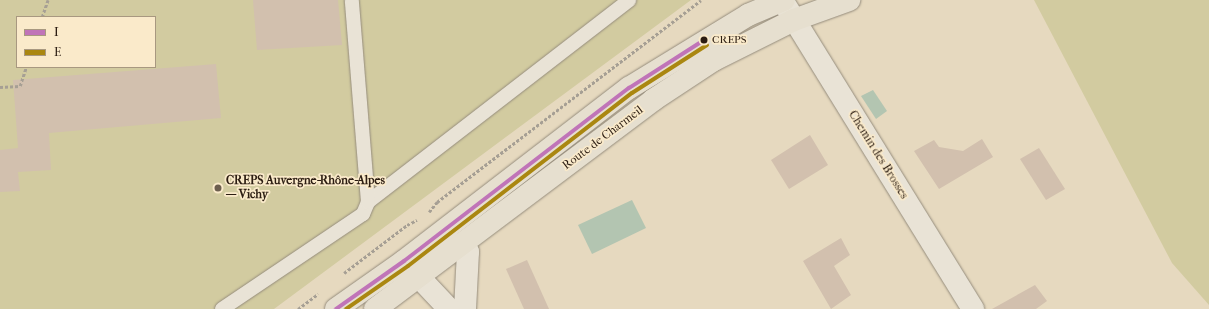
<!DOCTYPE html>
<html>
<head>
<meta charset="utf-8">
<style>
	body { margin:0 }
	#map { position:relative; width:1209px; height:309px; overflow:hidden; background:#e6d9bf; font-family:"IM FELL French Canon",serif }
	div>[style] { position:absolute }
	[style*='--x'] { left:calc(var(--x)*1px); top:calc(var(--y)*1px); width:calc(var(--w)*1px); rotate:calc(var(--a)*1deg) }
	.green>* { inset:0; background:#d2cba0 }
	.water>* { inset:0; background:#b3c5b1 }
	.building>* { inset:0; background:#d2c0ae }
	.path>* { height:2.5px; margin-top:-1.25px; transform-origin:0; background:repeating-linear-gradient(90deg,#a69f94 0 3px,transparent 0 5px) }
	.roads { filter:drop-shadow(0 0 1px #958c7c) drop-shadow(0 0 1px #958c7c) }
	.lane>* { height:14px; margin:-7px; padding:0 7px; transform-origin:7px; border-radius:7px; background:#e9e3d6 }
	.street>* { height:22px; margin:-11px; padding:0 11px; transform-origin:11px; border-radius:11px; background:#e9e3d6 }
	.primary>* { height:22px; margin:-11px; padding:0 11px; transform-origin:11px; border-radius:11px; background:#e6dfcf }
	.bus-1>* { height:4px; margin:-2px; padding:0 2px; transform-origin:2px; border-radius:2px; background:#c074b8 }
	.bus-2>* { height:4px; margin:-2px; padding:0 2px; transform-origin:2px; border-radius:2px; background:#aa8711 }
	.dots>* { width:11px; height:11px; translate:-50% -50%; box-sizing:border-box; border:2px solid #faeaca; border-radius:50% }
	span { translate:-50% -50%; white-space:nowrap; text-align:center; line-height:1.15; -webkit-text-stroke:3.5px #faeaca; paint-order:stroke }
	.bus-label { font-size:11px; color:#2c1d12 }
	.left { translate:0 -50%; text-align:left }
	.street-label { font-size:12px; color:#2c1d12 }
	.poi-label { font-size:12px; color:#2c1d12; font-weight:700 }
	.legend { position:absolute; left:16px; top:16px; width:140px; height:52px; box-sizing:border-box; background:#faeaca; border:1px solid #a89880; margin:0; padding:5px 7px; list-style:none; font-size:12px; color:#2c1d12 }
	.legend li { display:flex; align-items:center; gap:8px; height:20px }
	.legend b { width:20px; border:1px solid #a89880 }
</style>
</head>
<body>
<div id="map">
	<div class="green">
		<div style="clip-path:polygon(evenodd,0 0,691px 0,274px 309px,0 309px,0 0,17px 17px,155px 17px,155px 67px,17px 67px,17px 17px)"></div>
		<div style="clip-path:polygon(1034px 0,1209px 0,1209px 305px,1172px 263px)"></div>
	</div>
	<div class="water">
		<div style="clip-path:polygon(873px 90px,887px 111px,876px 119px,861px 96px)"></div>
		<div style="clip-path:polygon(632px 200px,646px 228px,592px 254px,578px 225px)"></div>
	</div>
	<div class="building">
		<div style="clip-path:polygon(253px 0,338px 0,342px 45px,257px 50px)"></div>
		<div style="clip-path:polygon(216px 64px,221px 118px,49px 133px,51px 170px,18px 172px,20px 191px,0 192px,0 150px,18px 148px,13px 80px)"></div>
		<div style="clip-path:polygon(810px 135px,828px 165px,789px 189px,771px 160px)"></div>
		<div style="clip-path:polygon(982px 139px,993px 157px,939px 189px,914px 151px,934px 140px,939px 147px,963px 151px)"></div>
		<div style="clip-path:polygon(1039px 148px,1065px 189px,1046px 200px,1020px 159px)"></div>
		<div style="clip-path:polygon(841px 238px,850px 255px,834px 266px,851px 295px,831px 309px,803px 261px)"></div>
		<div style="clip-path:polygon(527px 260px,549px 309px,524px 309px,506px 269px)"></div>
		<div style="clip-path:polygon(1035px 285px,1047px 301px,1036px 309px,992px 309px)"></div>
	</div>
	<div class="path">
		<div style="--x:42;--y:17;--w:18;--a:-71"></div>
		<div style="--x:0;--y:87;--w:20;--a:-3"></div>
		<div style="--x:20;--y:86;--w:20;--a:-72"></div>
		<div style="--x:429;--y:212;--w:13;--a:-51"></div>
		<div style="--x:437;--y:202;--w:332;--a:-37.4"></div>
		<div style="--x:344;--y:273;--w:79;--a:-37.3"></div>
		<div style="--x:407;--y:225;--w:11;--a:-27"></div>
		<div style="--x:298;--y:309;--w:25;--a:-37"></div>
	</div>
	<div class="roads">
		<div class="lane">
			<div style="--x:368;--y:202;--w:330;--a:-37.7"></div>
			<div style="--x:222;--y:309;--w:170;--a:-34"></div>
			<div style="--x:363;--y:214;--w:13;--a:-67"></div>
			<div style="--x:368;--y:202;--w:202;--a:-94.6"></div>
		</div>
		<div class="street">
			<div style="--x:784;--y:3;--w:360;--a:58.3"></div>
			<div style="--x:443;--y:249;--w:20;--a:-15"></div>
			<div style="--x:462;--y:244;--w:10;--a:53"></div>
			<div style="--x:468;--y:252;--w:57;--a:93"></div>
			<div style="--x:426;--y:261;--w:17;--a:118"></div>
			<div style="--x:418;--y:276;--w:45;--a:46.8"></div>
		</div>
		<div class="primary">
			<div style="--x:336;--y:309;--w:83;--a:-35.2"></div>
			<div style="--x:404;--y:261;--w:284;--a:-37.6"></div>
			<div style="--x:629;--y:88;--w:140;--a:-31.5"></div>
			<div style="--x:748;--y:15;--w:39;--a:-23"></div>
			<div style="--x:375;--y:309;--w:348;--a:-36.9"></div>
			<div style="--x:653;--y:100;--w:73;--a:-33.3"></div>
			<div style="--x:714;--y:60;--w:89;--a:-26.6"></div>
			<div style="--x:794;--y:20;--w:59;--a:-20"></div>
		</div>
	</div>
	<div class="bus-1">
		<div style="--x:336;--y:309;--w:83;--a:-35.2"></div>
		<div style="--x:404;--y:261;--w:284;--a:-37.6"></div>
		<div style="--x:629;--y:88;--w:89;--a:-32.6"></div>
	</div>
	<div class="bus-2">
		<div style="--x:346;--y:309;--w:75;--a:-34.7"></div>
		<div style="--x:408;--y:266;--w:283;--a:-37.7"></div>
		<div style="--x:632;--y:93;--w:89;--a:-32.6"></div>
	</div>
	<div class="dots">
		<div style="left:704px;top:40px;background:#2c1d12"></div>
		<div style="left:218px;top:188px;background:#6d5f4f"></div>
	</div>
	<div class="bus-label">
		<span class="left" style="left:712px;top:40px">CREPS</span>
	</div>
	<div class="street-label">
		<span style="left:603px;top:138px;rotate:-37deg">Route de Charmeil</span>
		<span style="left:878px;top:155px;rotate:58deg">Chemin des Brosses</span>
	</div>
	<div class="poi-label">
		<span class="left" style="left:226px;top:188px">CREPS Auvergne-Rhône-Alpes<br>— Vichy</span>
	</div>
	<ul class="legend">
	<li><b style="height:5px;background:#c074b8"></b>I</li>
	<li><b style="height:5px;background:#aa8711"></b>E</li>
	</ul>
</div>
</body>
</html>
